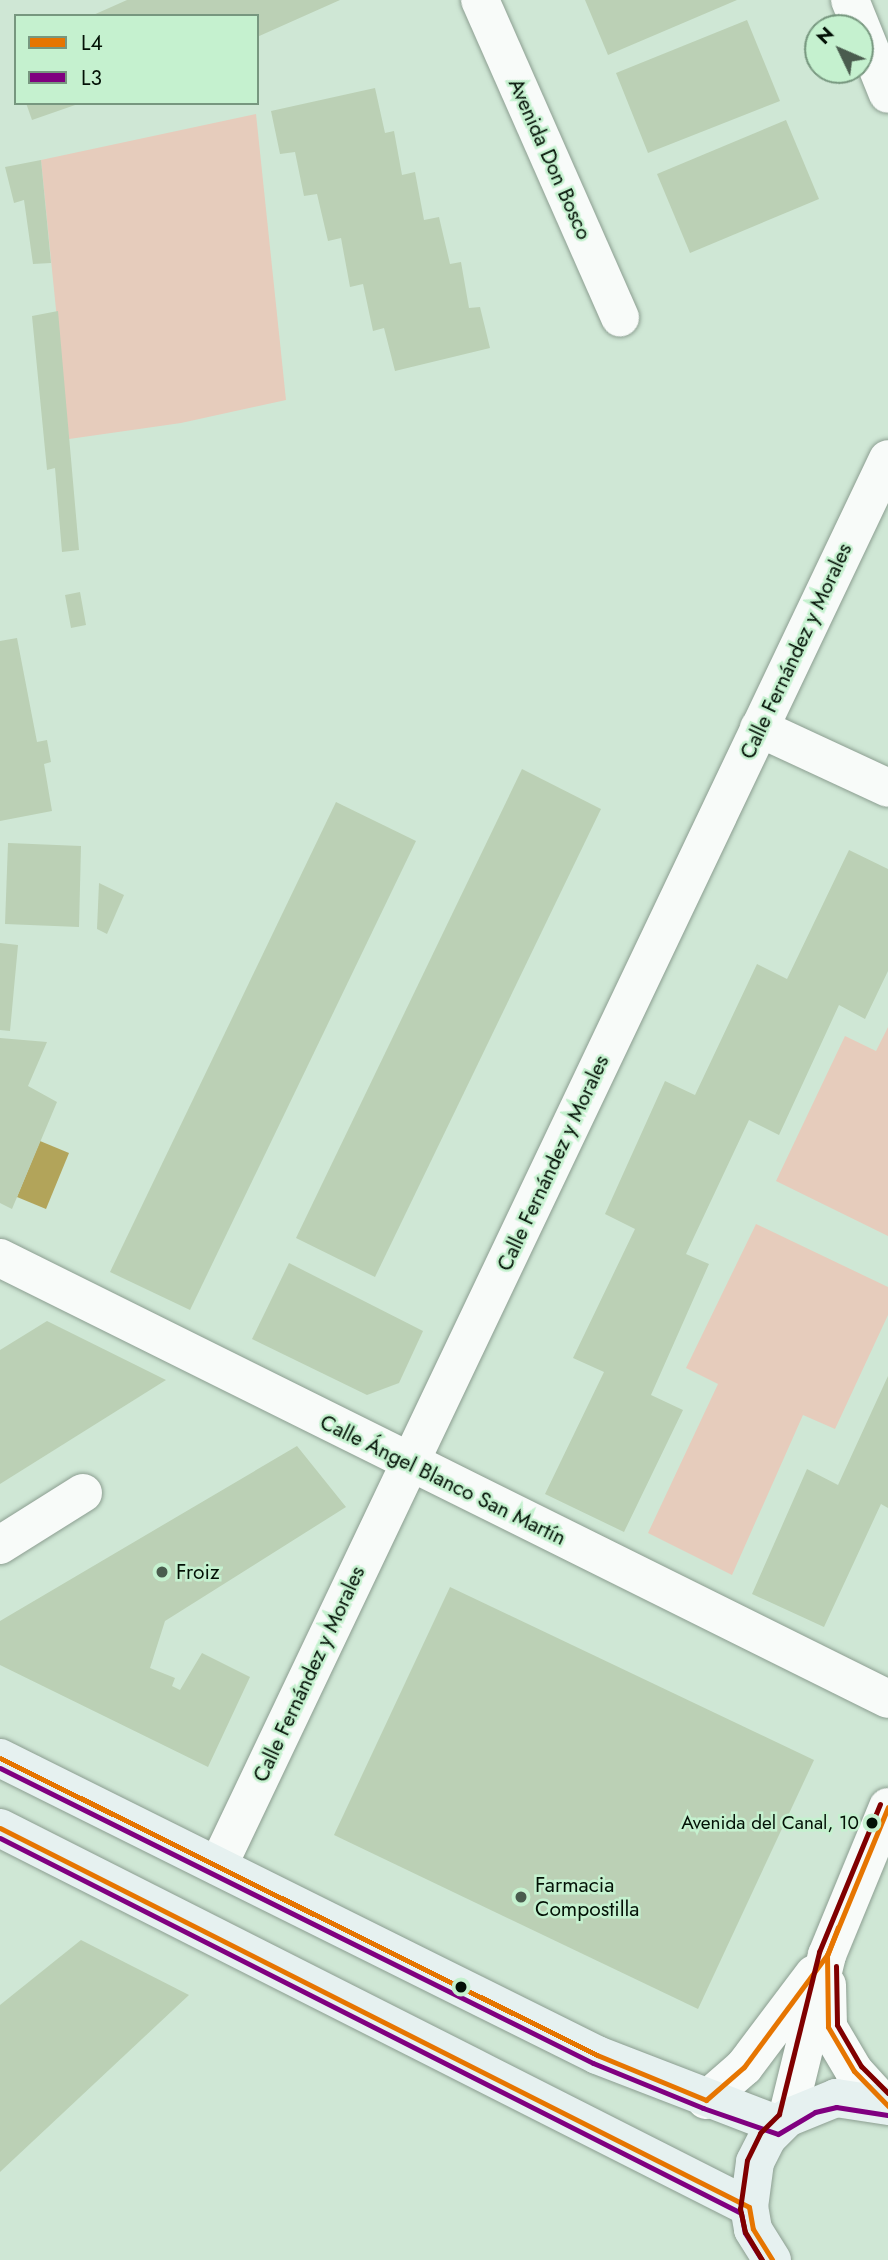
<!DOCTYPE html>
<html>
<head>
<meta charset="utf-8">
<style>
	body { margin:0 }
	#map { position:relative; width:888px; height:2260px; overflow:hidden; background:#cfe7d5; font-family:Jost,sans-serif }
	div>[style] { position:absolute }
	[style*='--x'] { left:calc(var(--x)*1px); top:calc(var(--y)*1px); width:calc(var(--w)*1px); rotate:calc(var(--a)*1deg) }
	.green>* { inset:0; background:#e6ccbc }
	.water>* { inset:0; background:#b2a45a }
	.building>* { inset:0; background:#bbd0b5 }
	.roads { filter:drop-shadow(0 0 2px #8c9e91) drop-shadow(0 0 2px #8c9e91) }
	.minor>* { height:38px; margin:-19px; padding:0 19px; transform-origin:19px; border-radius:19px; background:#f8fbf9 }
	.major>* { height:38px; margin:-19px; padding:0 19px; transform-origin:19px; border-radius:19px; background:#e6f1f0 }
	.bus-1>* { height:5px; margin:-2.5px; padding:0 2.5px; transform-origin:2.5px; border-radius:2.5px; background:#e67501 }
	.bus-2>* { height:5px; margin:-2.5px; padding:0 2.5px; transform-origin:2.5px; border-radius:2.5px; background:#800080 }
	.bus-3>* { height:5px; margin:-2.5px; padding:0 2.5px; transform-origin:2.5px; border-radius:2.5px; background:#800000 }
	.dots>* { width:19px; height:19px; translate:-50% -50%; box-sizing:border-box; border:4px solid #c5f1cf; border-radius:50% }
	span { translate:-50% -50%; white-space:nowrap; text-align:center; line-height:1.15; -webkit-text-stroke:5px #c5f1cf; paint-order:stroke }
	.bus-label { font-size:19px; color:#031106 }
	.right { translate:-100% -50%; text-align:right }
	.street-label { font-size:21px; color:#031106 }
	.poi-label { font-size:21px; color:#031106 }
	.left { translate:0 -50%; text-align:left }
	.legend { position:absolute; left:14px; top:14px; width:245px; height:91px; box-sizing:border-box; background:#c5f1cf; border:2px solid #77977f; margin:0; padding:9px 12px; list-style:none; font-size:21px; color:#031106 }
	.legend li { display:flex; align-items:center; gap:14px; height:35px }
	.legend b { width:35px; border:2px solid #77977f }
	.north { position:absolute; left:804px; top:14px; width:70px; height:70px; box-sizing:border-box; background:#c5f1cf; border:2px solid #77977f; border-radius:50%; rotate:314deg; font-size:19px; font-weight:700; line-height:28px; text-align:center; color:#031106 }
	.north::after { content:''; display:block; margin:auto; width:24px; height:32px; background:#4a5c4e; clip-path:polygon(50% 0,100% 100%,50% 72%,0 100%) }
</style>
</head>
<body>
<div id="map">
	<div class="green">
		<div style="clip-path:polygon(256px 114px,286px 400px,181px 423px,69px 439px,41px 160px)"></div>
		<div style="clip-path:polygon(888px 1027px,888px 1236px,776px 1181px,845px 1036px,876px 1051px)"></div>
		<div style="clip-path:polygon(756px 1224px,888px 1287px,888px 1315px,835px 1429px,803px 1415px,732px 1575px,648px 1533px,718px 1384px,686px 1368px)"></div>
	</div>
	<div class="water">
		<div style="clip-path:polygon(40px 1141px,69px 1153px,46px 1209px,17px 1197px)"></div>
	</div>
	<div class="building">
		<div style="clip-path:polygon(127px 0,340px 0,257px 37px,257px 16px,91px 16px)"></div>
		<div style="clip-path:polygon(585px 0,737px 0,608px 55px)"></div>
		<div style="clip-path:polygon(747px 20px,780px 101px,648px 153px,616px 73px)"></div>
		<div style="clip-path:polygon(375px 88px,385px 133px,394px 131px,402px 175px,415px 172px,424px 220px,439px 217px,450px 264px,461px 262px,469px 308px,480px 307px,490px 348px,395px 371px,384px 328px,373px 331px,363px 284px,350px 287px,341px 238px,328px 241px,317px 194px,304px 196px,295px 152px,280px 154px,271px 111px)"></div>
		<div style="clip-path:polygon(26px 103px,78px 103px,78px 104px,32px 120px)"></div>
		<div style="clip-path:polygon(786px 120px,819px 199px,690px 253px,657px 174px)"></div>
		<div style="clip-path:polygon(41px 160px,51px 263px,33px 264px,24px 200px,14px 203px,5px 167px)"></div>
		<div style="clip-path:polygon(58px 311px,79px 550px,62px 552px,55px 468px,47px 470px,32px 316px)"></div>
		<div style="clip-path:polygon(80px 592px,86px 625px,71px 628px,65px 595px)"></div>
		<div style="clip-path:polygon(17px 638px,37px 742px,47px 740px,51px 762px,44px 764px,52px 811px,0 821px,0 641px)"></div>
		<div style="clip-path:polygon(522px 769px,601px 809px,375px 1277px,296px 1238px)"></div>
		<div style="clip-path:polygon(336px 802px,416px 841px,190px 1310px,110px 1272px)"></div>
		<div style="clip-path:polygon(8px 843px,81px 846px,79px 927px,5px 924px)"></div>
		<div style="clip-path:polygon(849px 850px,888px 869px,888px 971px,865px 1019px,839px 1005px,779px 1135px,749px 1120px,686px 1254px,709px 1264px,651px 1395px,683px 1410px,624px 1532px,545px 1494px,604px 1372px,573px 1358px,635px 1229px,605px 1214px,665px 1081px,695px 1095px,757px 964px,787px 979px)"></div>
		<div style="clip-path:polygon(99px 883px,124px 895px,107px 934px,97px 929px)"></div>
		<div style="clip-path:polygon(0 943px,18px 945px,10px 1031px,0 1030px)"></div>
		<div style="clip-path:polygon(0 1038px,47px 1042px,28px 1086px,57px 1102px,12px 1209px,0 1203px)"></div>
		<div style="clip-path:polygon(289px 1263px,423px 1331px,399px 1383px,367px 1395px,252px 1339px)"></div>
		<div style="clip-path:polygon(47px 1321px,166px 1380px,0 1484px,0 1350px)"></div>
		<div style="clip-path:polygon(888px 1376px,888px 1508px,881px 1504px,824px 1627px,752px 1594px,807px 1469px,838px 1485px)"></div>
		<div style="clip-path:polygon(297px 1446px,346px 1507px,165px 1621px,150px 1668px,175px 1678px,172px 1686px,180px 1690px,202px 1653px,250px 1677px,208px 1767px,0 1665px,0 1621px)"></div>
		<div style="clip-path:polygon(450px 1587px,814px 1760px,698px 2009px,334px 1835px)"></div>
		<div style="clip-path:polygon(81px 1940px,189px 1995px,0 2172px,0 2005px)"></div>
	</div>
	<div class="roads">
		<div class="minor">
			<div style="--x:480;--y:0;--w:347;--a:66.2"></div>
			<div style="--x:850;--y:0;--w:101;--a:68"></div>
			<div style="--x:759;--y:728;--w:142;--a:24.9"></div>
			<div style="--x:0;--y:1258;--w:991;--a:26.41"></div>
			<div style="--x:0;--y:1545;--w:98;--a:-32.1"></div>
			<div style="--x:218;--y:1866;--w:1558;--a:-64.54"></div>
			<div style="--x:827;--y:1985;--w:42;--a:88.6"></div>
			<div style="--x:828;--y:2027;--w:51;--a:59.4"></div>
			<div style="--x:854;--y:2071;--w:43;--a:47.8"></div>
			<div style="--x:706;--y:2100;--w:50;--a:-41"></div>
			<div style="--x:744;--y:2067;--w:116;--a:-53"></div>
			<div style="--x:787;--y:2118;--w:168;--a:-76.2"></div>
			<div style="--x:827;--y:1955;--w:160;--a:-67.6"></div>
		</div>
		<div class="major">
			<div style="--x:0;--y:1758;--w:667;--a:26.45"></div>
			<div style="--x:597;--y:2055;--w:194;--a:21.1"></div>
			<div style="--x:0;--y:1828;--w:839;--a:26.84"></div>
			<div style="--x:772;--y:2260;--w:36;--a:-122"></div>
			<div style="--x:753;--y:2229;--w:22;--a:-100"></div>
			<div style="--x:749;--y:2207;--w:45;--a:-82.4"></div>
			<div style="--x:755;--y:2162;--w:27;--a:-63"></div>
			<div style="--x:767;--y:2138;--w:28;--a:-45"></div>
			<div style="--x:787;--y:2118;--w:53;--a:-22.2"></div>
			<div style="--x:836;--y:2098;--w:53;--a:8.7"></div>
		</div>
	</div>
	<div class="bus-1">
		<div style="--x:0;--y:1758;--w:667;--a:26.45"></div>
		<div style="--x:597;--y:2055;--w:118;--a:22.4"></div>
		<div style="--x:706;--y:2100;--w:50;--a:-41"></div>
		<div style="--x:744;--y:2067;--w:139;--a:-53.5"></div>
		<div style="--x:827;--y:1955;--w:160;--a:-67.6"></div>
		<div style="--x:0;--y:1828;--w:839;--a:26.84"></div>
		<div style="--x:749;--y:2207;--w:22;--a:80"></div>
		<div style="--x:753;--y:2229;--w:36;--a:58"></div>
		<div style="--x:838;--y:1927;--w:30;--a:111"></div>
		<div style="--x:827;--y:1955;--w:72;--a:89.2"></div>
		<div style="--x:828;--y:2027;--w:51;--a:59.4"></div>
		<div style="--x:854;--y:2071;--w:49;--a:45.8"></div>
	</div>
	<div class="bus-2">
		<div style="--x:0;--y:1768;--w:662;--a:26.45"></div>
		<div style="--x:593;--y:2063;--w:119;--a:22.2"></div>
		<div style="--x:703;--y:2108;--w:79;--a:19.1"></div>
		<div style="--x:778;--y:2134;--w:43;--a:-30.7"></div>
		<div style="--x:815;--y:2112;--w:22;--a:-13"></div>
		<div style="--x:836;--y:2107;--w:52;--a:8.9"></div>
		<div style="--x:0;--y:1838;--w:830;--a:26.84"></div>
		<div style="--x:741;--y:2213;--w:20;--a:79"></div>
		<div style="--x:745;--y:2233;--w:32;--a:58"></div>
	</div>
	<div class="bus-3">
		<div style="--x:836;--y:1966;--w:59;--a:89"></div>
		<div style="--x:837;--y:2025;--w:48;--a:59.7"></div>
		<div style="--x:861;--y:2066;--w:38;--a:45"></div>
		<div style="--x:762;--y:2260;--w:33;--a:-121"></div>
		<div style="--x:745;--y:2232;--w:24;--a:-102"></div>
		<div style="--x:740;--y:2209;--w:49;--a:-81.9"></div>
		<div style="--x:747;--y:2160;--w:30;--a:-64"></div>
		<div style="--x:760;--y:2133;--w:27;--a:-45"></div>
		<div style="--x:779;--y:2114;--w:167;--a:-76.1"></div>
		<div style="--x:819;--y:1952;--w:160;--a:-67.6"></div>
	</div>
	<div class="dots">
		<div style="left:162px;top:1572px;background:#4a5c4e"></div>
		<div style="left:872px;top:1823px;background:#031106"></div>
		<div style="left:521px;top:1897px;background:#4a5c4e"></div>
		<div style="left:461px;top:1987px;background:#031106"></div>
	</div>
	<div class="bus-label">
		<span class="right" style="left:859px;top:1823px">Avenida del Canal, 10</span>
	</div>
	<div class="street-label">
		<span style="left:550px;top:159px;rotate:66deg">Avenida Don Bosco</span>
		<span style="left:796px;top:651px;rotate:-65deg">Calle Fernández y Morales</span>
		<span style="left:553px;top:1163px;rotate:-65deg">Calle Fernández y Morales</span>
		<span style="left:443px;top:1480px;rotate:26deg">Calle Ángel Blanco San Martín</span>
		<span style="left:309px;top:1674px;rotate:-65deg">Calle Fernández y Morales</span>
	</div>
	<div class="poi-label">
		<span class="left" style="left:176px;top:1572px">Froiz</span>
		<span class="left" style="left:535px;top:1897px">Farmacia<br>Compostilla</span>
	</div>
	<ul class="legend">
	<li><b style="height:9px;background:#e67501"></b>L4</li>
	<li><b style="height:9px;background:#800080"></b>L3</li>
	</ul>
	<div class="north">N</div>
</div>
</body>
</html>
